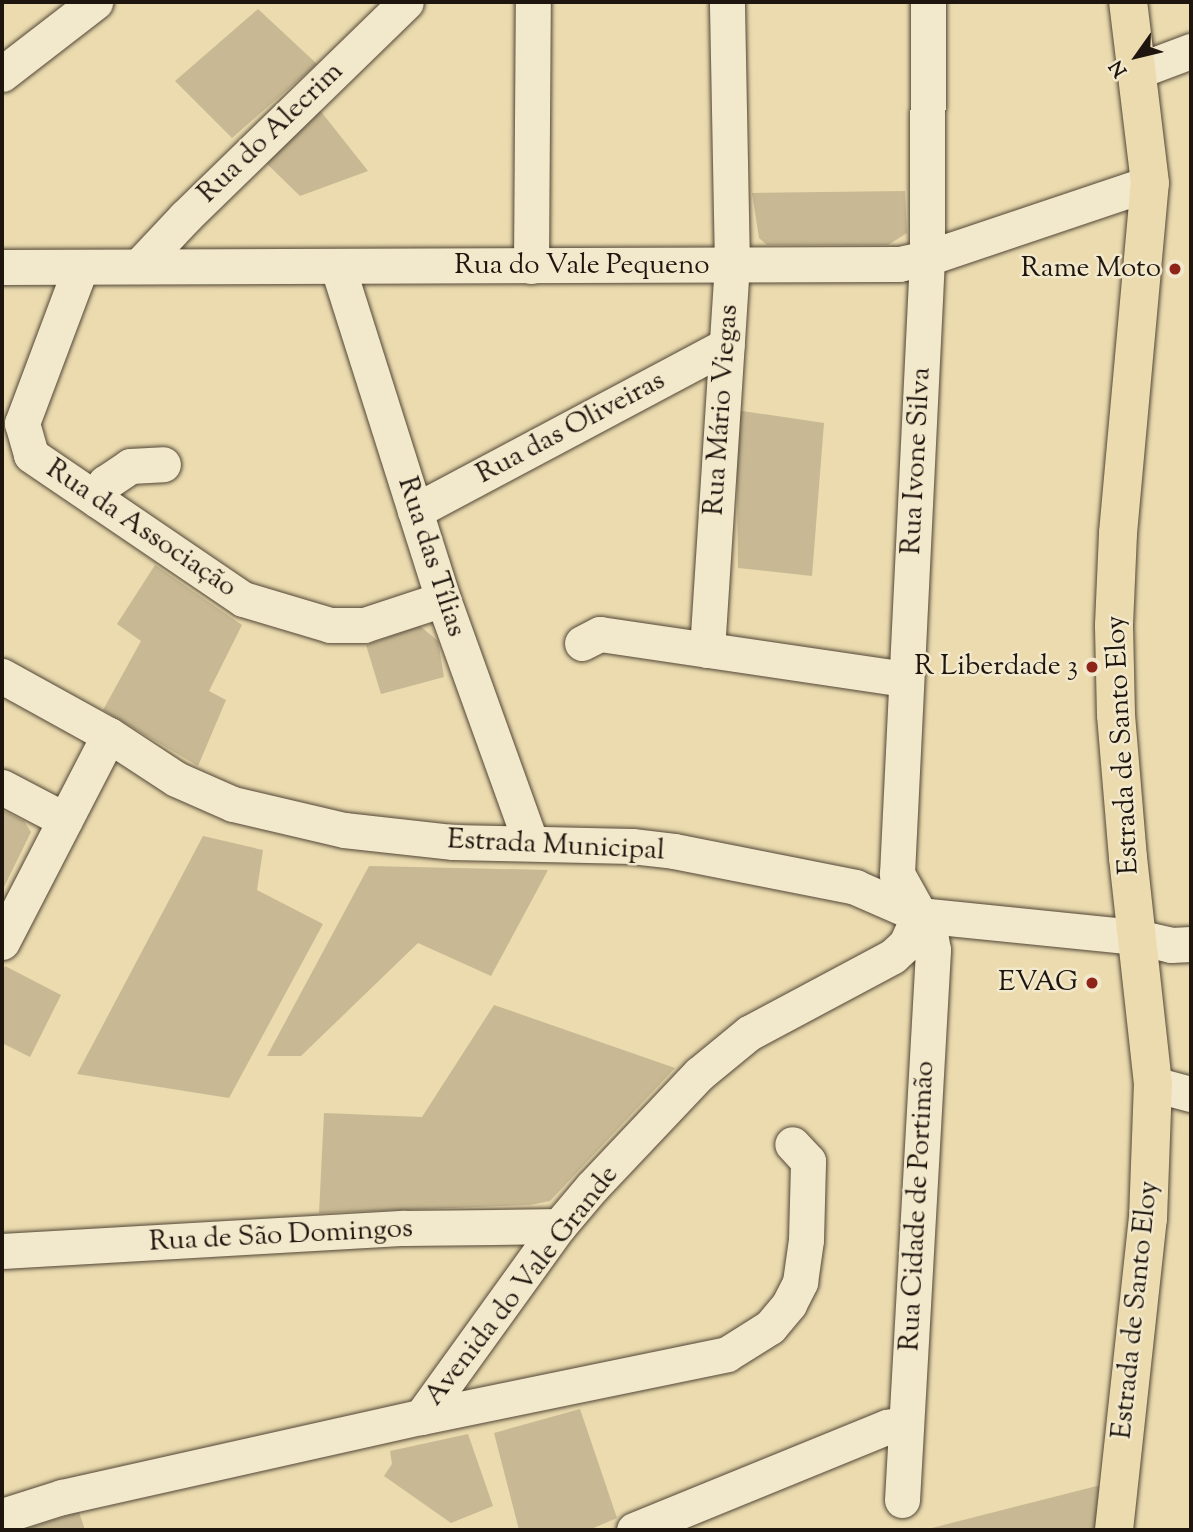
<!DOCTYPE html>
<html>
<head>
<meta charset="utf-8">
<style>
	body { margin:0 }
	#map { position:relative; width:1193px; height:1532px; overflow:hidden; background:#ebdbaf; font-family:"Sorts Mill Goudy",serif }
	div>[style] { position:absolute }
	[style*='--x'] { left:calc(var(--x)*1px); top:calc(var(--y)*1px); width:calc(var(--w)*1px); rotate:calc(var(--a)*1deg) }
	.green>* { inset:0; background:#c8b994 }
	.roads { filter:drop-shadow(0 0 2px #514636) drop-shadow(0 0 2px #514636) }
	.minor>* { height:35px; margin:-17.5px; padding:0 17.5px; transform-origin:17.5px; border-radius:17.5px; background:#f2e8cb }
	.major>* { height:38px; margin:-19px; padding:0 19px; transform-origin:19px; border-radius:19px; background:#ebdbaf }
	.dots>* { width:19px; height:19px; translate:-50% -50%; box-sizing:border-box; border:4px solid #f2e8cb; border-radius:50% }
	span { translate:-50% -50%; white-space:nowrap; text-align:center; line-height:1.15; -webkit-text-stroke:5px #f2e8cb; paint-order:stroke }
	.street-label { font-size:28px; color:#1e150e }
	.poi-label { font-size:28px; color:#1e150e }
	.right { translate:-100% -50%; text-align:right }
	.frame { position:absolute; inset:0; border:4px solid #1e150e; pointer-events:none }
	.north { position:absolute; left:1102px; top:21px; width:70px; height:70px; -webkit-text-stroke:5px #f2e8cb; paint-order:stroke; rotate:236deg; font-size:19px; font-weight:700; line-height:28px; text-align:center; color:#1e150e }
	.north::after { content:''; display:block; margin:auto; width:24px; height:32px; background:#1e150e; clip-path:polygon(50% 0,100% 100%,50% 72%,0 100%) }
</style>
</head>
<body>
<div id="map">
	<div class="green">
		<div style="clip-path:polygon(258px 9px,317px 64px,232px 138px,175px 81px)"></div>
		<div style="clip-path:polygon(319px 109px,368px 171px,300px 196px,265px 162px)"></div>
		<div style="clip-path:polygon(905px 191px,907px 233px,888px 245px,767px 245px,759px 238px,752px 193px)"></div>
		<div style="clip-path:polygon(736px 410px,824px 423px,812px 576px,738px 568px)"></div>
		<div style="clip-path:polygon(155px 565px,242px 625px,209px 691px,226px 700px,198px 766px,103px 710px,141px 641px,117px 624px)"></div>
		<div style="clip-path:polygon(420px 626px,438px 641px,444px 677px,381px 694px,366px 645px)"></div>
		<div style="clip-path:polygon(2px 810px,24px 821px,31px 832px,2px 891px)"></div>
		<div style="clip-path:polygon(203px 836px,263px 850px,257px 890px,323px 924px,229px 1098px,77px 1074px)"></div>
		<div style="clip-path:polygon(369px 866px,548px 870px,491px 976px,418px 943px,301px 1056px,267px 1056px)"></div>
		<div style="clip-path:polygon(5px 966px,61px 995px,30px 1057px,2px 1043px,2px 973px)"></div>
		<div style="clip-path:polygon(494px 1005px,675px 1068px,550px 1201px,530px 1205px,319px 1213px,324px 1113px,422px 1117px)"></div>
		<div style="clip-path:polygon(580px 1409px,617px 1518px,589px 1530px,519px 1530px,494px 1433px)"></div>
		<div style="clip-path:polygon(468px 1434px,493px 1506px,451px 1523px,384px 1476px,392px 1464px,390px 1451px)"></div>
		<div style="clip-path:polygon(1101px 1485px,1095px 1530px,924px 1530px)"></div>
		<div style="clip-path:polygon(79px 1512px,85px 1530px,22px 1530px)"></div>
	</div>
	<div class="roads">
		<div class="minor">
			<div style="--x:1135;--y:72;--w:60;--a:-20.6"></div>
			<div style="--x:2;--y:74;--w:118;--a:-37.7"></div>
			<div style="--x:139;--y:266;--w:67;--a:-46.8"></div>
			<div style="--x:185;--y:217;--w:308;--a:-44.2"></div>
			<div style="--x:531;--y:266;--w:264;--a:-89.6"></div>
			<div style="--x:2;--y:267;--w:897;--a:-0.19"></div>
			<div style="--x:899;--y:264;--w:29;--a:-12"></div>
			<div style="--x:927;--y:258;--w:235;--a:-18.6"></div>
			<div style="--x:338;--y:268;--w:347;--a:72.4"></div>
			<div style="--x:443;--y:599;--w:259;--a:70.2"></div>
			<div style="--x:80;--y:269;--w:165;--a:110.6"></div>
			<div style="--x:22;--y:423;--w:33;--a:74"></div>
			<div style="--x:31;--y:455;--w:256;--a:34.2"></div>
			<div style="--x:243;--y:599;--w:91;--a:16.6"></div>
			<div style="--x:330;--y:625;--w:34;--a:0"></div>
			<div style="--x:364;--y:625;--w:83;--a:-18.2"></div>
			<div style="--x:97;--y:500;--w:19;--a:-65"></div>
			<div style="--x:105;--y:483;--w:30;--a:-34"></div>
			<div style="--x:130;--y:466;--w:33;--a:-3"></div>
			<div style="--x:415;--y:511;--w:353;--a:-28"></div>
			<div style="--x:582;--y:643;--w:20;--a:-27"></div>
			<div style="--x:600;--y:634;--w:309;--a:8.4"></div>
			<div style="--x:707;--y:650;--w:385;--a:-86.3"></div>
			<div style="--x:732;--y:266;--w:264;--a:-91.1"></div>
			<div style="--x:2;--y:676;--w:122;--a:28.9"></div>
			<div style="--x:109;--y:735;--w:80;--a:33.3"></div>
			<div style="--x:176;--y:779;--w:62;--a:23.7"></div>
			<div style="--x:233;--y:804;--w:114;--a:13.2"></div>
			<div style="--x:344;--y:830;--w:110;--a:6.3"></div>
			<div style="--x:453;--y:842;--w:179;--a:1.3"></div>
			<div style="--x:632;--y:846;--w:42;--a:6.8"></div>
			<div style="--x:674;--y:851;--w:185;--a:11.2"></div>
			<div style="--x:855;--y:887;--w:70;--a:23.6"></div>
			<div style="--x:919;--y:915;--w:219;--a:5.8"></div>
			<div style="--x:1137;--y:937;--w:35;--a:13"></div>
			<div style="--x:1171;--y:945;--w:20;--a:-3"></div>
			<div style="--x:2;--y:787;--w:71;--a:27.6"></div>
			<div style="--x:2;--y:942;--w:233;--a:-62.7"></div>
			<div style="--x:1153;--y:1084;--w:39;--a:15"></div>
			<div style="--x:2;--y:1251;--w:403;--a:-3.3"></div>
			<div style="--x:404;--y:1228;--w:155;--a:-0.7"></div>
			<div style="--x:421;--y:1417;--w:236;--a:-54.2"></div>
			<div style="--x:559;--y:1226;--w:51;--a:-49.8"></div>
			<div style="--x:592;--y:1187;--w:156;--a:-46.6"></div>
			<div style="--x:699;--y:1074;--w:65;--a:-39.4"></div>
			<div style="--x:749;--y:1033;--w:163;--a:-28.1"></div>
			<div style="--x:893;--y:956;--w:18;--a:-43"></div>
			<div style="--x:906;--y:944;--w:32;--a:-66"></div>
			<div style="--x:902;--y:1500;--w:551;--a:-86.77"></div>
			<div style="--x:933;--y:950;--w:17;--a:-100"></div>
			<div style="--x:930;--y:933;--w:68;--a:-119.2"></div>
			<div style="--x:897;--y:874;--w:617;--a:-87.21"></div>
			<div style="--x:927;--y:258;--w:256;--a:-89.8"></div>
			<div style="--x:2;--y:1516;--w:63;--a:-17.6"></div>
			<div style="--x:62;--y:1497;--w:368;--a:-12.6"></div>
			<div style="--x:421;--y:1417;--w:312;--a:-11.6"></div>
			<div style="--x:727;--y:1354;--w:51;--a:-32.1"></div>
			<div style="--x:770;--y:1327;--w:30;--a:-50"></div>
			<div style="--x:789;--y:1304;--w:25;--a:-63"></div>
			<div style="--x:800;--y:1282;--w:42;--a:-81.9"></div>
			<div style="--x:806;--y:1240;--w:79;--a:-88.5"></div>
			<div style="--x:808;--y:1161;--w:23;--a:-133"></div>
			<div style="--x:634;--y:1530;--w:273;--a:-22.2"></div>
			<div style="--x:887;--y:1427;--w:19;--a:-12"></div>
		</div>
		<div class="major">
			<div style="--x:1114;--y:1530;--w:313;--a:-83.8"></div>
			<div style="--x:1148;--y:1219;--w:135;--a:-87.9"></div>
			<div style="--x:1153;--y:1084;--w:227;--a:-96.3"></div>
			<div style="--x:1128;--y:858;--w:144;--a:-94.8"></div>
			<div style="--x:1116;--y:715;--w:90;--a:-91.3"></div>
			<div style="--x:1114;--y:625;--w:92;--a:-87.5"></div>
			<div style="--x:1118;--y:533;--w:351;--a:-84.8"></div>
			<div style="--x:1150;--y:183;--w:182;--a:-96.9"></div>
		</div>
	</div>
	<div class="dots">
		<div style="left:1175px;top:269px;background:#8f2418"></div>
		<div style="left:1092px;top:667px;background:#8f2418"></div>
		<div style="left:1092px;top:983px;background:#8f2418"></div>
	</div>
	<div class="street-label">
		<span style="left:271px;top:133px;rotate:-44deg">Rua do Alecrim</span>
		<span style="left:582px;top:266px">Rua do Vale Pequeno</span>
		<span style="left:722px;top:410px;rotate:-86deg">Rua Mário Viegas</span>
		<span style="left:571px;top:428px;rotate:-28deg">Rua das Oliveiras</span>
		<span style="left:917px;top:461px;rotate:-87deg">Rua Ivone Silva</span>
		<span style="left:141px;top:529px;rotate:34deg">Rua da Associação</span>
		<span style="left:431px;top:557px;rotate:72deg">Rua das Tílias</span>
		<span style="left:1123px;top:745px;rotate:-93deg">Estrada de Santo Eloy</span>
		<span style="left:556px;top:846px;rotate:3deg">Estrada Municipal</span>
		<span style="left:918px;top:1206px;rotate:-87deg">Rua Cidade de Portimão</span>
		<span style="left:281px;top:1236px;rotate:-3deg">Rua de São Domingos</span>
		<span style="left:522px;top:1286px;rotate:-52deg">Avenida do Vale Grande</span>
		<span style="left:1136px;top:1310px;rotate:-84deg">Estrada de Santo Eloy</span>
	</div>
	<div class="poi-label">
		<span class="right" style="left:1161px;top:269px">Rame Moto</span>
		<span class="right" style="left:1078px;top:667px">R Liberdade 3</span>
		<span class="right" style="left:1078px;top:983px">EVAG</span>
	</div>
	<div class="frame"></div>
	<div class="north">N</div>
</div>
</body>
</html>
